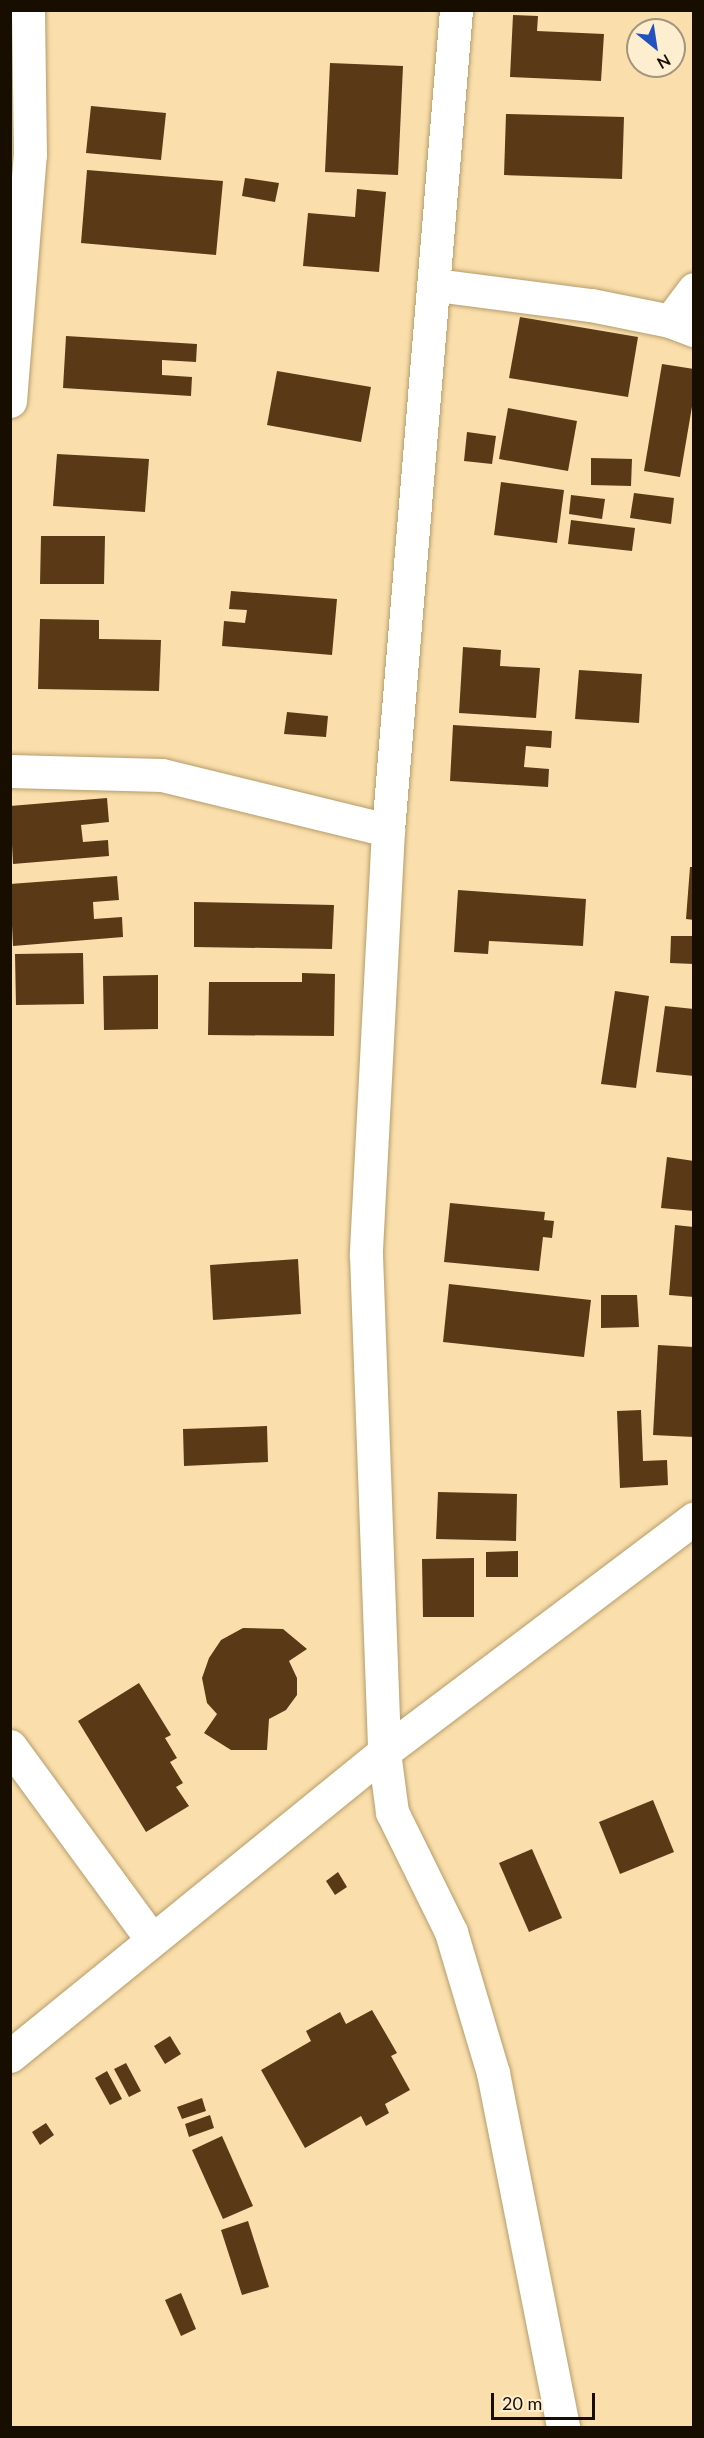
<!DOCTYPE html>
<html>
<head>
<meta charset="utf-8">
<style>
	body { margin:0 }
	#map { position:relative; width:704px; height:2438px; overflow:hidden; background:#fadfac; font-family:Lato,sans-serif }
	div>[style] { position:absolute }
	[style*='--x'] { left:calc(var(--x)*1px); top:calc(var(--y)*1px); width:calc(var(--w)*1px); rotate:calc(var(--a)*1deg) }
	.building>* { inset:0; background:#5a3917 }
	.roads { filter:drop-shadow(0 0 2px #b69d6c) drop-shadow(0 0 2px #b69d6c) }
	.minor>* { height:33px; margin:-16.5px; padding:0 16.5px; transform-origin:16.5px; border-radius:16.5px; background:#fff }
	.secondary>* { height:33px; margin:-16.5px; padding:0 16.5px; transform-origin:16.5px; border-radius:16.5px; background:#fff }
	span { translate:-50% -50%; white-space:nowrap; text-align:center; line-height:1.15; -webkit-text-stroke:6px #feeed0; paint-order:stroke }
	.frame { position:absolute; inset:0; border:12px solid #170e00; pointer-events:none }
	.north { position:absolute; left:626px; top:18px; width:60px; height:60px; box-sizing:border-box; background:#feeed0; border:2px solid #a2947d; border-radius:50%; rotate:150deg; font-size:16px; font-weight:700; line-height:24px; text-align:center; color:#170e00 }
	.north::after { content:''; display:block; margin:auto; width:21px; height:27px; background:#2251bf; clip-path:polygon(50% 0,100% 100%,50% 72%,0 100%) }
	.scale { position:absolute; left:491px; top:2393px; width:104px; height:27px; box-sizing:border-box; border:3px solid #170e00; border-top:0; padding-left:8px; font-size:18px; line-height:21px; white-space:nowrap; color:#170e00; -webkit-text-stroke:4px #feeed0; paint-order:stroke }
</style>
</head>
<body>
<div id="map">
	<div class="building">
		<div style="clip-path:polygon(513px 15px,538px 16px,537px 31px,604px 34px,601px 81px,510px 77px)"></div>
		<div style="clip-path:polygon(330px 63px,403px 66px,398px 175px,325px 172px)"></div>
		<div style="clip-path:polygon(91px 106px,166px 113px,161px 160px,86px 153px)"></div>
		<div style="clip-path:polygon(506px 114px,624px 117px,622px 179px,504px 175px)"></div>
		<div style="clip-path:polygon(87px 170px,223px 181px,216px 255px,81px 243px)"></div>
		<div style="clip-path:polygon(245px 178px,279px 183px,275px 202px,242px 196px)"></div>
		<div style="clip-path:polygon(357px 189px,386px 192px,379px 272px,303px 266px,308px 213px,355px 217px)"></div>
		<div style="clip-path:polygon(520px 317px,638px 337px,628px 397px,509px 378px)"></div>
		<div style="clip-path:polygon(66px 336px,197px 344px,196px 362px,162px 360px,162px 375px,192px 377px,191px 396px,63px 388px)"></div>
		<div style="clip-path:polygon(662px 364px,694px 369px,694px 395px,680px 477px,644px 471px)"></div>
		<div style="clip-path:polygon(277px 371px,371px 387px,361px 442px,267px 425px)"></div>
		<div style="clip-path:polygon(508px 408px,577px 421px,568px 471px,499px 459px)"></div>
		<div style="clip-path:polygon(467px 432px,496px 436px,492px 464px,464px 461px)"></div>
		<div style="clip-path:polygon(57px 454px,149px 459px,145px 512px,53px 506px)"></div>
		<div style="clip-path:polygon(591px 458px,632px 459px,631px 486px,591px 485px)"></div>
		<div style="clip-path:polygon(501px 482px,564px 490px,557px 543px,494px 535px)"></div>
		<div style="clip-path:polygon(634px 493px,674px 498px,671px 524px,630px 518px)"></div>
		<div style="clip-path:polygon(571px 495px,605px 499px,602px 519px,569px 514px)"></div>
		<div style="clip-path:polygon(571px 520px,635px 528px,632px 551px,568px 544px)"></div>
		<div style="clip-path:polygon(41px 536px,105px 536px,104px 584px,40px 584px)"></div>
		<div style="clip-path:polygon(231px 591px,337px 599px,332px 655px,222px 646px,224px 621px,245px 623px,247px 610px,229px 609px)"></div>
		<div style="clip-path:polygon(40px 619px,99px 620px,99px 639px,161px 640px,159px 691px,38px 689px)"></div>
		<div style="clip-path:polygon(463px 647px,501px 650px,500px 666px,540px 668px,536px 718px,459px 713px)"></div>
		<div style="clip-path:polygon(579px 670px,642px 674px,639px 723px,575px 719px)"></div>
		<div style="clip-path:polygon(287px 712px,328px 716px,326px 737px,284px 734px)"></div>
		<div style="clip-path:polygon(453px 725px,552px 731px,551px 748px,526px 746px,524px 767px,549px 769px,548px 787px,450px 781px)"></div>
		<div style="clip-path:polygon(107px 798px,109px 822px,81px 825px,83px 842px,108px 840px,109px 856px,13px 864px,10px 806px)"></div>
		<div style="clip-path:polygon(690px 867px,694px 867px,694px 920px,686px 919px)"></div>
		<div style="clip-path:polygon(117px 876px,119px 900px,93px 902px,94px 919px,122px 917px,123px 937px,13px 946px,10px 884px)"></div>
		<div style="clip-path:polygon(458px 890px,586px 899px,583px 946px,489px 941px,488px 954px,454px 952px)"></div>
		<div style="clip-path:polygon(194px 902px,334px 905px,332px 949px,194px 947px)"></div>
		<div style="clip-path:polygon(671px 936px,694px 936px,694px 964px,670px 963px)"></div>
		<div style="clip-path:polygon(83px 953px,84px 1004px,16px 1005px,15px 954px)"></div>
		<div style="clip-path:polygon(302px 973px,335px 974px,334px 1036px,208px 1035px,209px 982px,302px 982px)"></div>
		<div style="clip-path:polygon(158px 975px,158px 1029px,104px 1030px,103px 976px)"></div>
		<div style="clip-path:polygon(615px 991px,649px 996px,636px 1088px,601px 1084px)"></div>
		<div style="clip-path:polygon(665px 1006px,694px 1009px,694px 1076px,656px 1072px)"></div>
		<div style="clip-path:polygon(667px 1157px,694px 1161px,694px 1211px,661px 1208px)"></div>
		<div style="clip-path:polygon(450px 1203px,545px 1212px,544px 1220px,554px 1221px,552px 1238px,543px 1237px,539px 1271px,444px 1262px)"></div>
		<div style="clip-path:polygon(675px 1225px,694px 1227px,694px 1297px,669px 1295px)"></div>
		<div style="clip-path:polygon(298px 1259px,301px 1314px,213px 1320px,210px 1265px)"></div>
		<div style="clip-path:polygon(449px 1284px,591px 1300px,584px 1357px,443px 1342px)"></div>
		<div style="clip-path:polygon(601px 1295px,637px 1295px,639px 1327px,601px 1328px)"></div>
		<div style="clip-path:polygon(658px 1345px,694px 1347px,694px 1437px,653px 1435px)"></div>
		<div style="clip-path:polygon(641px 1410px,643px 1461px,667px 1460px,668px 1485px,620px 1488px,617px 1411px)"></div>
		<div style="clip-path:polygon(267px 1426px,268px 1462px,184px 1466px,183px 1429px)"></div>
		<div style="clip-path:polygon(438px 1492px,517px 1494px,516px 1541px,436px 1539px)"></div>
		<div style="clip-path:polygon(518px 1551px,518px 1577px,486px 1577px,486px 1552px)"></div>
		<div style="clip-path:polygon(474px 1558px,474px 1617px,423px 1617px,422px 1559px)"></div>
		<div style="clip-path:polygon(243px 1628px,283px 1629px,307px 1649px,289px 1661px,297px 1678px,297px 1695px,286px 1710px,269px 1719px,267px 1750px,231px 1750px,204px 1733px,217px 1714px,207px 1703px,202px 1678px,209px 1658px,221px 1640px)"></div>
		<div style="clip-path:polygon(139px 1683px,171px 1735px,165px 1738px,177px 1758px,170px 1762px,183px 1783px,176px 1787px,189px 1806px,146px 1832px,78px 1721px)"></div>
		<div style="clip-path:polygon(653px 1800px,674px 1852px,620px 1874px,599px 1822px)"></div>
		<div style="clip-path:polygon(532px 1849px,562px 1918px,529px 1932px,499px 1863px)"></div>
		<div style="clip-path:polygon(338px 1872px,347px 1887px,335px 1895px,326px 1881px)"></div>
		<div style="clip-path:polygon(372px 2010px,397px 2053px,391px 2056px,410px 2090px,385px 2104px,389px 2113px,366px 2126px,361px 2116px,305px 2148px,261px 2070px,311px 2041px,306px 2031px,340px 2012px,346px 2024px)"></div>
		<div style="clip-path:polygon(170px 2036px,181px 2054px,165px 2064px,154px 2046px)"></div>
		<div style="clip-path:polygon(126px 2063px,141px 2091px,129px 2097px,114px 2069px)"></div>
		<div style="clip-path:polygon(107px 2071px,122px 2099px,110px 2105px,95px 2078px)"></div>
		<div style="clip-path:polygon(202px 2098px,206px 2111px,182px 2119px,177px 2107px)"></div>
		<div style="clip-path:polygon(210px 2115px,214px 2128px,189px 2137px,185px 2124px)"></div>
		<div style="clip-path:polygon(46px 2123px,54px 2135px,40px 2145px,32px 2132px)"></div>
		<div style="clip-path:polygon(222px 2136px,253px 2206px,223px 2219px,192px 2150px)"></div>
		<div style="clip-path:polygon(248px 2221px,269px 2287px,242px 2295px,221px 2230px)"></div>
		<div style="clip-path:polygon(181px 2293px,196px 2329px,181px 2336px,165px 2300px)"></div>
	</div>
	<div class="roads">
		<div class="minor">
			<div style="--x:456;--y:10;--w:823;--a:94.74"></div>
			<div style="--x:388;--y:830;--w:426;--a:93"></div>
			<div style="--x:366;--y:1255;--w:497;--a:87.9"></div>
			<div style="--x:384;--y:1752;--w:61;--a:82.4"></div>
			<div style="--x:392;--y:1812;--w:134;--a:63.8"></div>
			<div style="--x:451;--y:1932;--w:147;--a:73.4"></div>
			<div style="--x:493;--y:2073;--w:362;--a:78.8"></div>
			<div style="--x:436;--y:285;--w:156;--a:7.4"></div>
			<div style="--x:591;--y:305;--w:81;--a:11.4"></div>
			<div style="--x:670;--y:321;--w:26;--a:21"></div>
			<div style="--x:670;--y:321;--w:40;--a:-53"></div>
			<div style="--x:10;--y:401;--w:247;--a:-85.4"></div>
			<div style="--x:30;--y:155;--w:145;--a:-90.8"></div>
			<div style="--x:10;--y:771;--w:152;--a:1.5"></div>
			<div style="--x:162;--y:775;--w:233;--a:13.7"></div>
			<div style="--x:10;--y:1746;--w:239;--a:53.8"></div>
		</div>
		<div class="secondary">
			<div style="--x:10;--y:2056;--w:482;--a:-39.1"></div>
			<div style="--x:384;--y:1752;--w:388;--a:-37"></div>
		</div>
	</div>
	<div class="frame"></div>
	<div class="north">N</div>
	<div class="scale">20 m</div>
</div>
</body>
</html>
